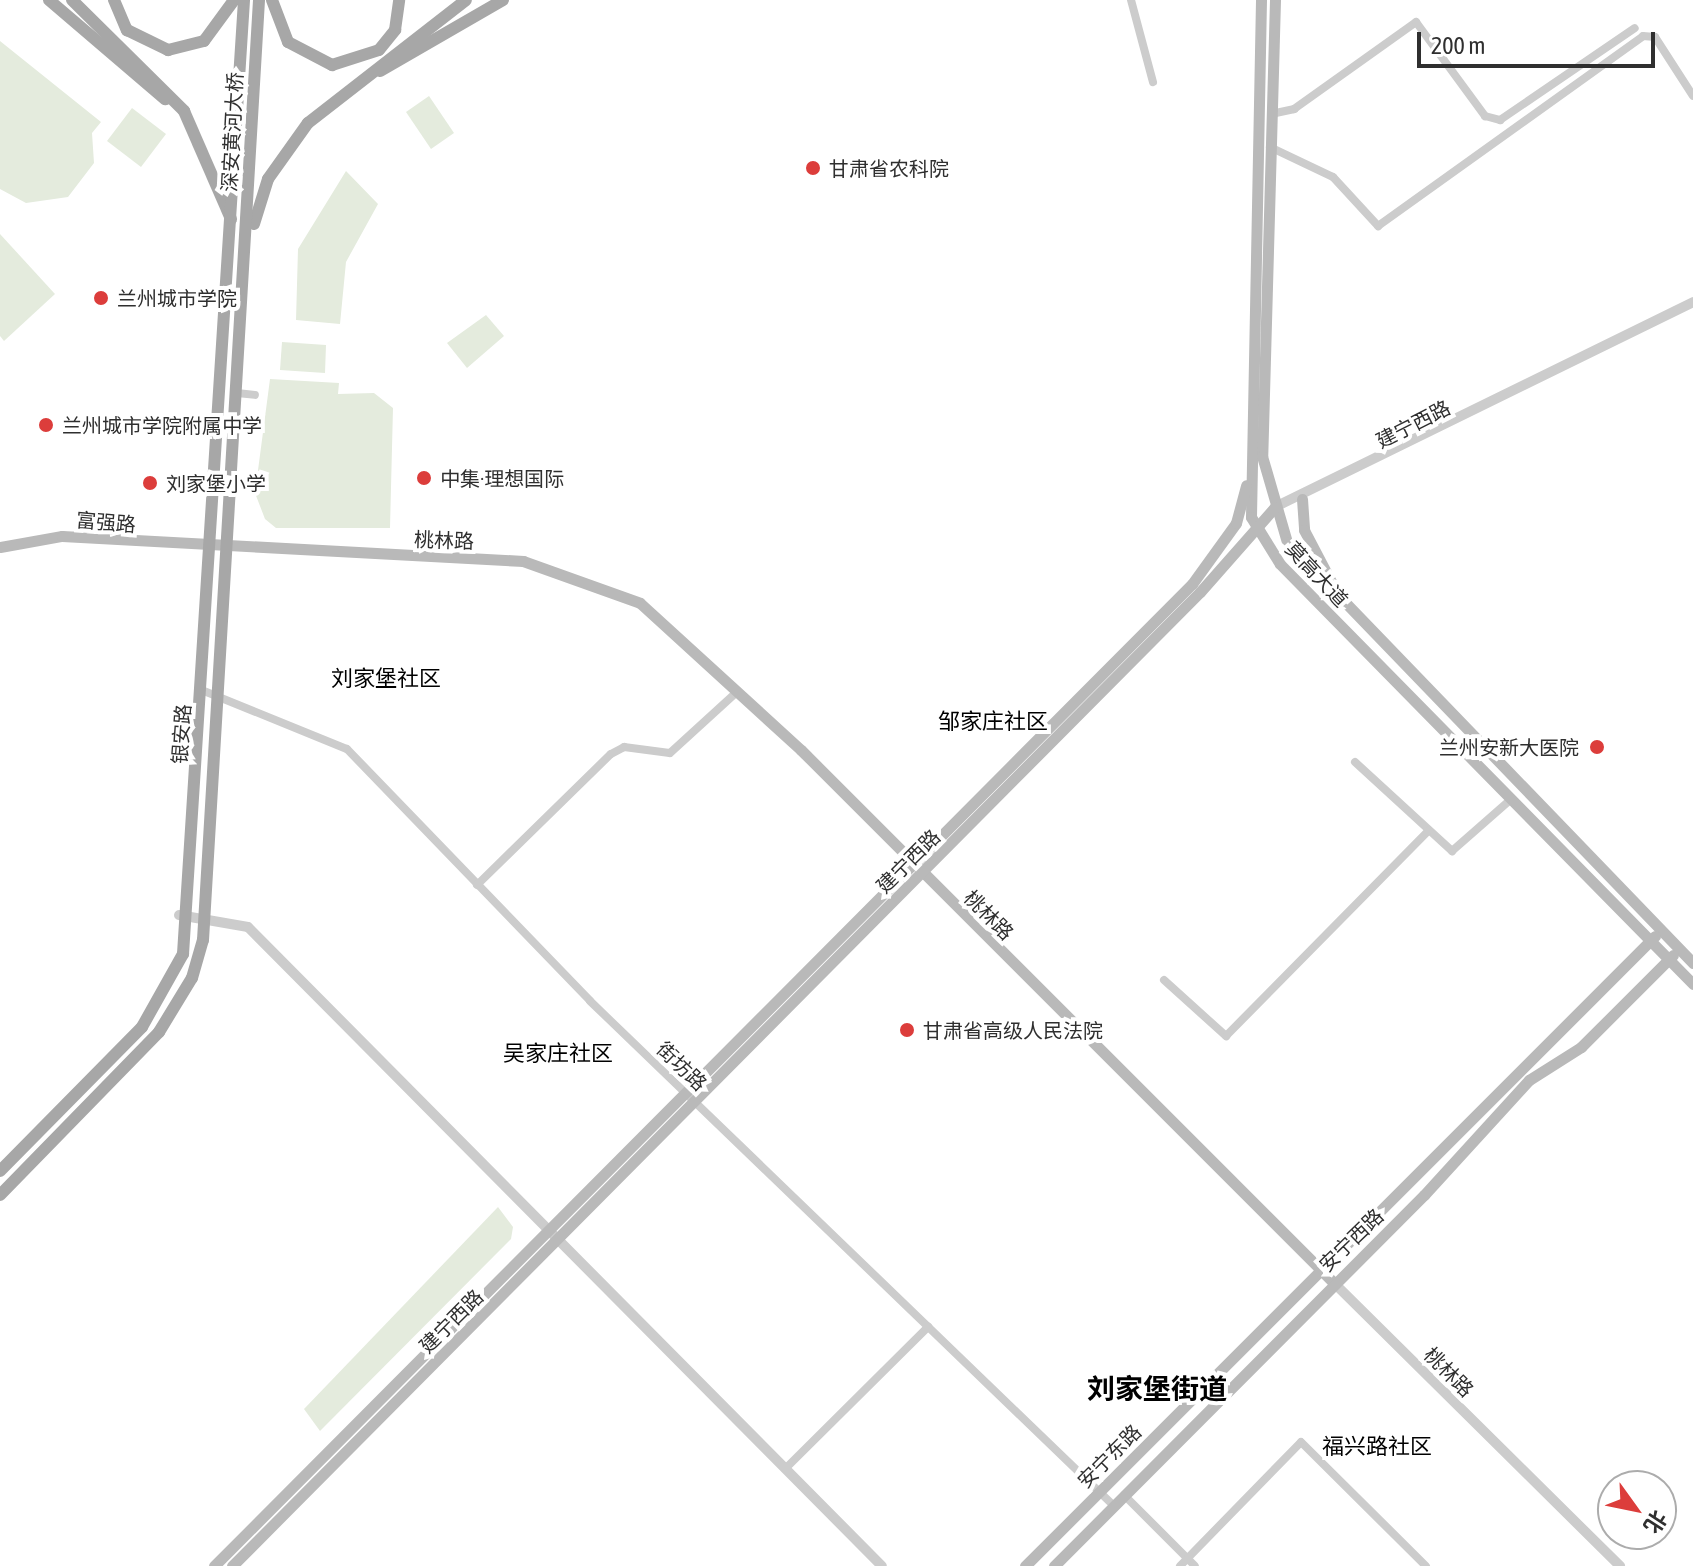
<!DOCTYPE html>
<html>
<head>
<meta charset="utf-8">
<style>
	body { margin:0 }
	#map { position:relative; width:1693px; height:1566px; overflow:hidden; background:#fff; font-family:"Asap Condensed","Noto Sans SC",sans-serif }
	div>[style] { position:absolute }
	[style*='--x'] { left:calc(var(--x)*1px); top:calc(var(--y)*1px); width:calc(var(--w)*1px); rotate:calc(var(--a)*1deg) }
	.green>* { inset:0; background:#e4ebdd }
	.minor>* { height:8px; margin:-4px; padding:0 4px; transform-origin:4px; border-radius:4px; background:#ccc }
	.tertiary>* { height:10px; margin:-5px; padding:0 5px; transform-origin:5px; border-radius:5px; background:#ccc }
	.secondary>* { height:11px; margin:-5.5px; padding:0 5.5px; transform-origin:5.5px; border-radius:5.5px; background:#b9b9b9 }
	.primary>* { height:12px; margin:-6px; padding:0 6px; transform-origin:6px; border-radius:6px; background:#a7a7a7 }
	.dots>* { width:22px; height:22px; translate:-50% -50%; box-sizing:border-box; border:4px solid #fff; border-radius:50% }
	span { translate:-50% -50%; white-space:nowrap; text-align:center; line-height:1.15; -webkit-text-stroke:8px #fff; paint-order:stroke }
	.street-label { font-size:20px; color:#2f2f2f }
	.poi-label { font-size:20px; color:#2f2f2f }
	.left { translate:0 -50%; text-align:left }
	.right { translate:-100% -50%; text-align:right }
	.neighbourhood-label { font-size:22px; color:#000 }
	.district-label { font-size:28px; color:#000; font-weight:700 }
	.north { position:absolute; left:1597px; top:1470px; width:80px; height:80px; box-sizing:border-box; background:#fff; border:2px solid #acacac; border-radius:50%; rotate:123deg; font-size:22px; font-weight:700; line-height:32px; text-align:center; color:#2f2f2f }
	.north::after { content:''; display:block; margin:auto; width:28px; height:36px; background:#dc3d3b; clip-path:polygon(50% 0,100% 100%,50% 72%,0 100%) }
	.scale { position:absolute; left:1417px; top:32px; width:238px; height:36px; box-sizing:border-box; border:4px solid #2f2f2f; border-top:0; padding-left:10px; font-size:24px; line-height:28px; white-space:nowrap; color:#2f2f2f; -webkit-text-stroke:6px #fff; paint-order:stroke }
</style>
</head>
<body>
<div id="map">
	<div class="green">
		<div style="clip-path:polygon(0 41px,101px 122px,92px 133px,94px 163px,68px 197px,26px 203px,0 189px)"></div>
		<div style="clip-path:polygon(429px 96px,454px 133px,431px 149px,406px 112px)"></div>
		<div style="clip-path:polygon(132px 108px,166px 134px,141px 167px,107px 141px)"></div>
		<div style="clip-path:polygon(346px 171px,378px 204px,346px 262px,340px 324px,296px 320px,298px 249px)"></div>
		<div style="clip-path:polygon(0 234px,55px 294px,4px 341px,0 336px)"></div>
		<div style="clip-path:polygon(486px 315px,504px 336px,467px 368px,447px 343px)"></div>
		<div style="clip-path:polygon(282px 342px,326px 345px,325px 373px,280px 370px)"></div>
		<div style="clip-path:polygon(270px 379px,339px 383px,338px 394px,374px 393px,393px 408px,390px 528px,276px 528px,265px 519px,255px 493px)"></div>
		<div style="clip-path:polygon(498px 1207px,513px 1227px,511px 1239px,320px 1431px,304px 1409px)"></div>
	</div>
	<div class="minor">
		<div style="--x:1131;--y:0;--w:85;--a:75"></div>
		<div style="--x:1271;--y:114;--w:24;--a:-12"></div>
		<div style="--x:1294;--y:109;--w:150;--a:-35.5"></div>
		<div style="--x:1416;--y:22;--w:117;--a:53.7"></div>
		<div style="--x:1485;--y:116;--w:16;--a:15"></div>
		<div style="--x:1500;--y:120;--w:163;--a:-34.3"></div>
		<div style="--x:1270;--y:147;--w:70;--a:25.5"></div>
		<div style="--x:1333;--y:177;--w:67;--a:47.4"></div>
		<div style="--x:1378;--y:226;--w:326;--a:-35.6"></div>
		<div style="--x:1643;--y:36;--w:12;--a:5"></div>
		<div style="--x:1655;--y:37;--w:70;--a:57.2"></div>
		<div style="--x:237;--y:393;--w:18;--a:6"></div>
		<div style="--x:204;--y:691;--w:154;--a:22.1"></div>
		<div style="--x:347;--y:749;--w:350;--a:46"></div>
		<div style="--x:590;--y:1001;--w:728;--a:43.94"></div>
		<div style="--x:1355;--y:762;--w:132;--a:42.5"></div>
		<div style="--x:1452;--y:851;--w:77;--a:-41.3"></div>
		<div style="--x:477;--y:885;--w:187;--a:-44.4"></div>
		<div style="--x:611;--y:754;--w:15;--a:-28"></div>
		<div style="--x:624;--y:747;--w:46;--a:7.4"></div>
		<div style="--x:670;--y:753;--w:92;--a:-42.4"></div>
		<div style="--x:1164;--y:980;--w:84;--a:42.1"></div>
		<div style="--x:1226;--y:1036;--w:289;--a:-45.4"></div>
		<div style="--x:785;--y:1469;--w:202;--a:-44.8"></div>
		<div style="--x:1124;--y:1495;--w:100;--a:45"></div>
		<div style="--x:1180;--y:1566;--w:173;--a:-45.7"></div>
		<div style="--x:1301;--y:1442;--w:176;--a:44.8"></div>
	</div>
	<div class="tertiary">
		<div style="--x:1275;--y:507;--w:466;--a:-26.1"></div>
		<div style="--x:179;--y:915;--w:70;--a:9.9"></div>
		<div style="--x:248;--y:927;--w:900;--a:45.23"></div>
		<div style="--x:1333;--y:1282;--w:404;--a:44.7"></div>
	</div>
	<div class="secondary">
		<div style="--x:1261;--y:0;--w:517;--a:91.11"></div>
		<div style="--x:1251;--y:517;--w:55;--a:58.3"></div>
		<div style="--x:1280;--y:564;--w:589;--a:45.48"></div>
		<div style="--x:1275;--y:0;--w:456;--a:91.6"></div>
		<div style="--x:1262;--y:456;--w:90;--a:73.8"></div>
		<div style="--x:1287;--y:542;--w:585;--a:46.04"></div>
		<div style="--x:1302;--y:499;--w:31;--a:86"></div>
		<div style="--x:1304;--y:530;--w:71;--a:62.4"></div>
		<div style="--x:0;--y:547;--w:63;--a:-10.1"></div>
		<div style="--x:62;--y:536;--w:462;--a:3.1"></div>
		<div style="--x:523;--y:561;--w:124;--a:19.7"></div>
		<div style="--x:640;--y:603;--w:218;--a:42.4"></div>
		<div style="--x:801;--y:750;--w:752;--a:45"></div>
		<div style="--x:214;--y:1566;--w:1386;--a:-45.12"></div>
		<div style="--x:1192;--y:584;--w:75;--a:-54.2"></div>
		<div style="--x:1236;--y:523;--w:39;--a:-75"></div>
		<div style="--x:232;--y:1566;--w:1373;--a:-45.18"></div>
		<div style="--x:1200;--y:592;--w:113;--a:-48.6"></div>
		<div style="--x:1025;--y:1566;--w:891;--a:-45"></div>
		<div style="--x:1054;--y:1566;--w:524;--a:-45.08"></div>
		<div style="--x:1424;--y:1195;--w:156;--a:-47.6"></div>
		<div style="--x:1529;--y:1080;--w:62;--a:-32.4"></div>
		<div style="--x:1581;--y:1047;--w:130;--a:-45"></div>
	</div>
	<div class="primary">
		<div style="--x:49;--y:0;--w:153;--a:40.5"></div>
		<div style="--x:72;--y:0;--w:158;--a:44.7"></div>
		<div style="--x:184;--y:111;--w:118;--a:66.5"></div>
		<div style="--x:114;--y:0;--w:33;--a:67"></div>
		<div style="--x:127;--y:30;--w:46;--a:26"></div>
		<div style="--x:168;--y:50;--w:37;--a:-14"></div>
		<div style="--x:204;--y:41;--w:51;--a:-53.8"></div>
		<div style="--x:272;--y:0;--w:45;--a:69.1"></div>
		<div style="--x:288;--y:42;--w:50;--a:27.6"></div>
		<div style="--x:332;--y:65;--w:49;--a:-17.7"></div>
		<div style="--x:379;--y:50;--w:26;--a:-51"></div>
		<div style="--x:395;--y:30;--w:30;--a:-82"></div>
		<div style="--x:380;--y:71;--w:142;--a:-30"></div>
		<div style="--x:254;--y:224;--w:47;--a:-72.7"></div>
		<div style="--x:268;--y:179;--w:69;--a:-54.5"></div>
		<div style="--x:308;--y:123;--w:200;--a:-37.9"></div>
		<div style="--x:0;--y:1171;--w:202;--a:-45.4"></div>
		<div style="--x:142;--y:1027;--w:84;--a:-60.7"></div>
		<div style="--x:183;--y:954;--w:956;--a:-86.34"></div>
		<div style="--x:0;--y:1195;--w:228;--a:-45.7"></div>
		<div style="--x:159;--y:1032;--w:63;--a:-58.6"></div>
		<div style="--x:192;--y:978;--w:40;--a:-74"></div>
		<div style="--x:203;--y:940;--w:942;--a:-86.59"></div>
	</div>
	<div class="dots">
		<div style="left:813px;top:168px;background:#dc3d3b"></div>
		<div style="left:101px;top:298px;background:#dc3d3b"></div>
		<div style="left:46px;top:425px;background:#dc3d3b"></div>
		<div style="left:424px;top:478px;background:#dc3d3b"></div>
		<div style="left:150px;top:483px;background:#dc3d3b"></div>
		<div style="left:1597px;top:747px;background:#dc3d3b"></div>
		<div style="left:907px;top:1030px;background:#dc3d3b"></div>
	</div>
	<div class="street-label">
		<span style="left:232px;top:132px;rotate:-87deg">深安黄河大桥</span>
		<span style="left:1413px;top:424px;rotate:-27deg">建宁西路</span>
		<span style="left:106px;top:522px;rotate:5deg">富强路</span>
		<span style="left:444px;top:540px;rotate:2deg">桃林路</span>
		<span style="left:1317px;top:574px;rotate:47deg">莫高大道</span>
		<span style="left:181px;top:734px;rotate:-86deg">银安路</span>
		<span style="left:908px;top:861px;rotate:-45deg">建宁西路</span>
		<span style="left:989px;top:915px;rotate:45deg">桃林路</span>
		<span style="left:682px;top:1066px;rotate:44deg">街坊路</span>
		<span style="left:1351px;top:1240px;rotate:-44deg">安宁西路</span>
		<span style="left:451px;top:1321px;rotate:-45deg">建宁西路</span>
		<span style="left:1449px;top:1372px;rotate:45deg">桃林路</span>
		<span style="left:1109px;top:1456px;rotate:-45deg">安宁东路</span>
	</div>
	<div class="poi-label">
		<span class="left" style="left:829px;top:168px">甘肃省农科院</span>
		<span class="left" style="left:117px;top:298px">兰州城市学院</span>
		<span class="left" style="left:62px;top:425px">兰州城市学院附属中学</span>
		<span class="left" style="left:440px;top:478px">中集·理想国际</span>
		<span class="left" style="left:166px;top:483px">刘家堡小学</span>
		<span class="right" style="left:1579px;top:747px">兰州安新大医院</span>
		<span class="left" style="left:923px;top:1030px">甘肃省高级人民法院</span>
	</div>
	<div class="neighbourhood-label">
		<span style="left:386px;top:679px">刘家堡社区</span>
		<span style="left:993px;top:722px">邹家庄社区</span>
		<span style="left:558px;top:1054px">吴家庄社区</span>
		<span style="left:1377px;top:1447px">福兴路社区</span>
	</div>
	<div class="district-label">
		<span style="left:1157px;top:1389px">刘家堡街道</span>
	</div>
	<div class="north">北</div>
	<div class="scale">200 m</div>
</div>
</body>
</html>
